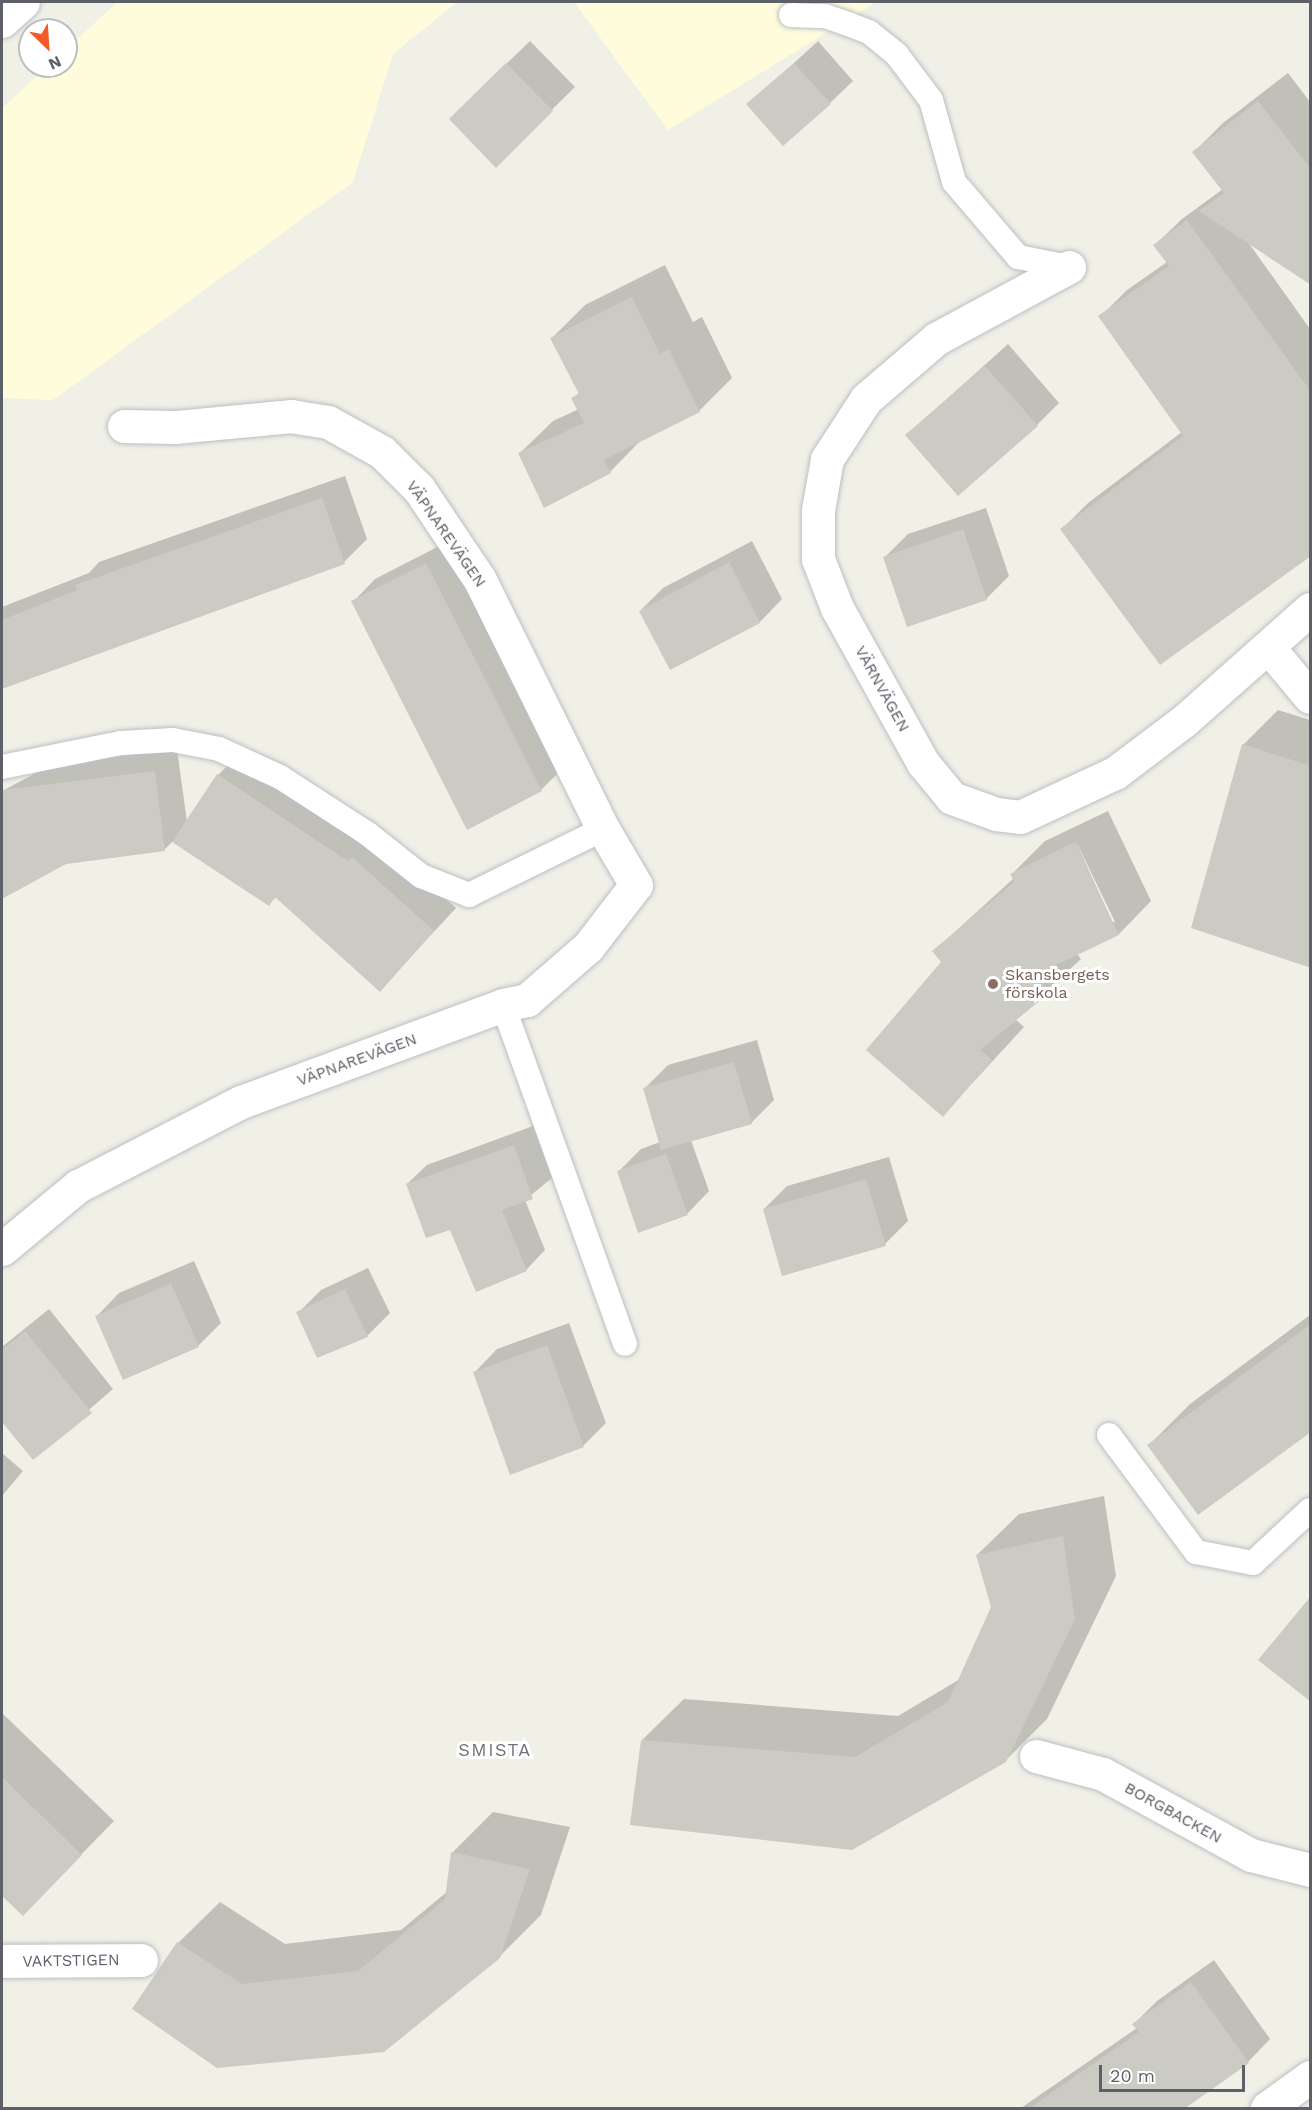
<!DOCTYPE html>
<html>
<head>
<meta charset="utf-8">
<style>
	body { margin:0 }
	#map { position:relative; width:1312px; height:2110px; overflow:hidden; background:#f0f0e6; font-family:"Work Sans",sans-serif }
	div>[style] { position:absolute }
	[style*='--x'] { left:calc(var(--x)*1px); top:calc(var(--y)*1px); width:calc(var(--w)*1px); rotate:calc(var(--a)*1deg) }
	.commercial>* { inset:0; background:#fffcdc }
	.shadow>* { inset:0; background:#0003 }
	.building>* { inset:0; background:#cbcac3 }
	.roads { filter:drop-shadow(0 0 2px #bdbec5) drop-shadow(0 0 2px #bdbec5) }
	.lane>* { height:24px; margin:-12px; padding:0 12px; transform-origin:12px; border-radius:12px; background:#fff }
	.street>* { height:33px; margin:-16.5px; padding:0 16.5px; transform-origin:16.5px; border-radius:16.5px; background:#fff }
	.dots>* { width:16px; height:16px; translate:-50% -50%; box-sizing:border-box; border:3px solid #fff; border-radius:50% }
	span { translate:-50% -50%; white-space:nowrap; text-align:center; line-height:1.15; -webkit-text-stroke:6px #fff; paint-order:stroke }
	.street-label { font-size:16px; color:#5d6067 }
	.education-label { font-size:16px; color:#785e54 }
	.left { translate:0 -50%; text-align:left }
	.neighbourhood-label { font-size:18px; color:#6e7279; letter-spacing:1.5px }
	.frame { position:absolute; inset:0; border:3px solid #5d6067; pointer-events:none }
	.north { position:absolute; left:18px; top:18px; width:60px; height:60px; box-sizing:border-box; background:#fff; border:2px solid #bebfc2; border-radius:50%; rotate:155deg; font-size:16px; font-weight:700; line-height:24px; text-align:center; color:#5d6067 }
	.north::after { content:''; display:block; margin:auto; width:21px; height:27px; background:#f25a2a; clip-path:polygon(50% 0,100% 100%,50% 72%,0 100%) }
	.scale { position:absolute; left:1099px; top:2065px; width:146px; height:27px; box-sizing:border-box; border:3px solid #5d6067; border-top:0; padding-left:8px; font-size:18px; line-height:21px; white-space:nowrap; color:#5d6067; -webkit-text-stroke:4px #fff; paint-order:stroke }
</style>
</head>
<body>
<div id="map">
	<div class="commercial">
		<div style="clip-path:polygon(118px 2px,457px 2px,393px 54px,353px 182px,53px 400px,2px 398px,2px 109px,47px 66px,66px 66px,66px 49px)"></div>
		<div style="clip-path:polygon(574px 2px,876px 2px,668px 130px)"></div>
	</div>
	<div class="shadow">
		<div style="clip-path:polygon(530px 41px,575px 87px,496px 165px,473px 96px)"></div>
		<div style="clip-path:polygon(818px 41px,853px 81px,830px 103px,749px 104px)"></div>
		<div style="clip-path:polygon(1288px 73px,1310px 102px,1310px 283px,1248px 242px,1310px 329px,1310px 534px,1062px 529px,1088px 503px,1182px 432px,1100px 317px,1127px 290px,1167px 262px,1155px 245px,1182px 219px,1223px 189px,1194px 152px,1223px 123px)"></div>
		<div style="clip-path:polygon(665px 265px,693px 322px,702px 317px,732px 378px,699px 411px,642px 439px,610px 472px,520px 453px,553px 421px,579px 409px,573px 398px,580px 392px,552px 338px,585px 305px)"></div>
		<div style="clip-path:polygon(1008px 344px,1059px 403px,1037px 425px,907px 435px)"></div>
		<div style="clip-path:polygon(345px 476px,367px 539px,344px 562px,2px 687px,2px 607px,89px 573px,99px 562px)"></div>
		<div style="clip-path:polygon(986px 508px,1009px 576px,986px 599px,885px 557px,908px 534px)"></div>
		<div style="clip-path:polygon(449px 541px,564px 767px,541px 790px,353px 602px,375px 579px)"></div>
		<div style="clip-path:polygon(752px 541px,782px 599px,760px 622px,671px 668px,640px 611px,663px 588px)"></div>
		<div style="clip-path:polygon(1278px 710px,1310px 720px,1310px 966px,1243px 745px)"></div>
		<div style="clip-path:polygon(177px 749px,187px 822px,218px 775px,241px 752px,375px 835px,456px 908px,380px 990px,277px 896px,269px 904px,173px 841px,164px 850px,66px 862px,2px 897px,2px 791px,51px 765px)"></div>
		<div style="clip-path:polygon(evenodd,1108px 811px,1151px 901px,1119px 934px,1077px 954px,1081px 959px,1015px 1019px,1024px 1027px,943px 1115px,943px 962px,934px 951px,1014px 878px,1012px 874px,1045px 841px,1108px 811px,1073px 835px,1115px 922px,1112px 922px,1073px 835px)"></div>
		<div style="clip-path:polygon(757px 1040px,774px 1100px,751px 1123px,691px 1140px,709px 1191px,687px 1214px,619px 1171px,641px 1149px,660px 1142px,645px 1088px,668px 1065px)"></div>
		<div style="clip-path:polygon(533px 1126px,552px 1178px,525px 1200px,545px 1250px,526px 1270px,451px 1228px,407px 1184px,427px 1165px)"></div>
		<div style="clip-path:polygon(889px 1157px,908px 1221px,885px 1244px,764px 1209px,787px 1186px)"></div>
		<div style="clip-path:polygon(194px 1261px,221px 1323px,198px 1346px,97px 1316px,119px 1293px)"></div>
		<div style="clip-path:polygon(368px 1268px,390px 1313px,367px 1336px,298px 1313px,321px 1290px)"></div>
		<div style="clip-path:polygon(49px 1309px,113px 1389px,33px 1458px,2px 1420px,2px 1347px)"></div>
		<div style="clip-path:polygon(1310px 1315px,1310px 1430px,1149px 1445px,1190px 1404px)"></div>
		<div style="clip-path:polygon(569px 1323px,606px 1423px,583px 1446px,475px 1372px,497px 1349px)"></div>
		<div style="clip-path:polygon(2px 1453px,23px 1471px,2px 1496px)"></div>
		<div style="clip-path:polygon(1104px 1496px,1116px 1576px,1047px 1719px,1005px 1761px,852px 1849px,642px 1740px,684px 1699px,898px 1716px,960px 1679px,993px 1607px,977px 1555px,1019px 1514px)"></div>
		<div style="clip-path:polygon(2px 1713px,114px 1821px,23px 1914px,2px 1894px)"></div>
		<div style="clip-path:polygon(493px 1812px,570px 1827px,541px 1915px,499px 1957px,217px 2067px,178px 1943px,220px 1902px,285px 1944px,401px 1930px,448px 1891px,452px 1853px)"></div>
		<div style="clip-path:polygon(1214px 1960px,1270px 2039px,1248px 2062px,1163px 2108px,1021px 2108px,1137px 2028px,1134px 2024px,1157px 2001px)"></div>
	</div>
	<div class="building">
		<div style="clip-path:polygon(506px 63px,553px 111px,496px 168px,449px 119px)"></div>
		<div style="clip-path:polygon(794px 63px,831px 104px,783px 146px,746px 104px)"></div>
		<div style="clip-path:polygon(1258px 101px,1311px 169px,1311px 285px,1199px 211px,1224px 193px,1192px 152px)"></div>
		<div style="clip-path:polygon(1187px 220px,1311px 392px,1311px 556px,1160px 665px,1060px 529px,1183px 436px,1098px 316px,1169px 266px,1153px 245px)"></div>
		<div style="clip-path:polygon(632px 297px,660px 354px,669px 349px,700px 412px,604px 460px,611px 473px,544px 508px,518px 453px,584px 423px,571px 398px,579px 394px,550px 338px)"></div>
		<div style="clip-path:polygon(985px 366px,1038px 426px,958px 496px,905px 435px)"></div>
		<div style="clip-path:polygon(322px 498px,345px 564px,2px 689px,2px 620px,77px 590px,75px 585px)"></div>
		<div style="clip-path:polygon(963px 529px,987px 600px,907px 627px,883px 557px)"></div>
		<div style="clip-path:polygon(729px 562px,760px 623px,670px 670px,639px 611px)"></div>
		<div style="clip-path:polygon(426px 563px,542px 791px,467px 830px,351px 601px)"></div>
		<div style="clip-path:polygon(1242px 744px,1311px 766px,1311px 968px,1191px 928px)"></div>
		<div style="clip-path:polygon(155px 771px,165px 851px,66px 864px,2px 899px,2px 790px)"></div>
		<div style="clip-path:polygon(217px 774px,348px 861px,352px 857px,434px 931px,380px 992px,275px 897px,269px 906px,172px 842px)"></div>
		<div style="clip-path:polygon(1075px 842px,1119px 935px,1035px 975px,1049px 993px,980px 1050px,992px 1060px,943px 1117px,866px 1050px,941px 962px,932px 951px,1014px 882px,1010px 874px)"></div>
		<div style="clip-path:polygon(734px 1062px,752px 1124px,661px 1150px,643px 1088px)"></div>
		<div style="clip-path:polygon(514px 1145px,533px 1199px,502px 1210px,527px 1271px,476px 1292px,450px 1230px,426px 1238px,406px 1184px)"></div>
		<div style="clip-path:polygon(666px 1154px,688px 1215px,638px 1233px,617px 1171px)"></div>
		<div style="clip-path:polygon(866px 1179px,886px 1246px,782px 1276px,763px 1209px)"></div>
		<div style="clip-path:polygon(171px 1283px,199px 1347px,123px 1380px,95px 1316px)"></div>
		<div style="clip-path:polygon(345px 1289px,368px 1337px,317px 1358px,296px 1312px)"></div>
		<div style="clip-path:polygon(1311px 1324px,1311px 1432px,1198px 1515px,1147px 1445px)"></div>
		<div style="clip-path:polygon(25px 1331px,92px 1413px,33px 1460px,2px 1422px,2px 1350px)"></div>
		<div style="clip-path:polygon(547px 1345px,584px 1447px,510px 1475px,473px 1372px)"></div>
		<div style="clip-path:polygon(1063px 1536px,1075px 1619px,1006px 1762px,852px 1850px,630px 1825px,641px 1740px,855px 1757px,948px 1702px,991px 1607px,976px 1555px)"></div>
		<div style="clip-path:polygon(1311px 1596px,1311px 1702px,1258px 1660px)"></div>
		<div style="clip-path:polygon(2px 1777px,82px 1855px,23px 1916px,2px 1896px)"></div>
		<div style="clip-path:polygon(451px 1852px,530px 1869px,500px 1958px,384px 2052px,217px 2068px,132px 2009px,177px 1942px,242px 1984px,358px 1971px,445px 1899px)"></div>
		<div style="clip-path:polygon(1191px 1982px,1249px 2063px,1184px 2109px,1028px 2109px,1139px 2032px,1132px 2024px)"></div>
	</div>
	<div class="roads">
		<div class="lane">
			<div style="--x:791;--y:15;--w:34;--a:2"></div>
			<div style="--x:825;--y:16;--w:24;--a:19"></div>
			<div style="--x:848;--y:24;--w:22;--a:21"></div>
			<div style="--x:869;--y:32;--w:36;--a:39"></div>
			<div style="--x:897;--y:55;--w:56;--a:52.9"></div>
			<div style="--x:931;--y:100;--w:85;--a:74.3"></div>
			<div style="--x:954;--y:182;--w:99;--a:49.5"></div>
			<div style="--x:1018;--y:257;--w:52;--a:11.1"></div>
			<div style="--x:2;--y:767;--w:121;--a:-11.4"></div>
			<div style="--x:121;--y:743;--w:52;--a:-3.3"></div>
			<div style="--x:173;--y:740;--w:47;--a:11.1"></div>
			<div style="--x:219;--y:749;--w:67;--a:24.7"></div>
			<div style="--x:280;--y:777;--w:105;--a:32.9"></div>
			<div style="--x:368;--y:834;--w:68;--a:38.4"></div>
			<div style="--x:421;--y:876;--w:52;--a:21.6"></div>
			<div style="--x:469;--y:895;--w:149;--a:-26.2"></div>
			<div style="--x:503;--y:1005;--w:360;--a:70.2"></div>
			<div style="--x:1109;--y:1435;--w:146;--a:53.4"></div>
			<div style="--x:1196;--y:1552;--w:58;--a:10.9"></div>
			<div style="--x:1253;--y:1563;--w:78;--a:-42.9"></div>
		</div>
		<div class="street">
			<div style="--x:2;--y:21;--w:28;--a:-42"></div>
			<div style="--x:1069;--y:267;--w:151;--a:151.6"></div>
			<div style="--x:936;--y:339;--w:92;--a:139.4"></div>
			<div style="--x:866;--y:399;--w:72;--a:123"></div>
			<div style="--x:827;--y:459;--w:52;--a:100"></div>
			<div style="--x:818;--y:510;--w:49;--a:90"></div>
			<div style="--x:818;--y:559;--w:53;--a:68.8"></div>
			<div style="--x:837;--y:608;--w:177;--a:61"></div>
			<div style="--x:923;--y:763;--w:45;--a:50.4"></div>
			<div style="--x:952;--y:798;--w:47;--a:20"></div>
			<div style="--x:996;--y:814;--w:24;--a:7"></div>
			<div style="--x:1020;--y:817;--w:105;--a:-24.9"></div>
			<div style="--x:1115;--y:773;--w:88;--a:-37.1"></div>
			<div style="--x:1185;--y:720;--w:167;--a:-41.6"></div>
			<div style="--x:1268;--y:647;--w:65;--a:50"></div>
			<div style="--x:2;--y:1249;--w:99;--a:-39.7"></div>
			<div style="--x:78;--y:1186;--w:183;--a:-27.3"></div>
			<div style="--x:241;--y:1102;--w:279;--a:-20.3"></div>
			<div style="--x:503;--y:1005;--w:25;--a:-12"></div>
			<div style="--x:527;--y:1000;--w:81;--a:-41"></div>
			<div style="--x:588;--y:947;--w:78;--a:-52.3"></div>
			<div style="--x:636;--y:885;--w:65;--a:-120.5"></div>
			<div style="--x:603;--y:829;--w:278;--a:-116.3"></div>
			<div style="--x:480;--y:580;--w:110;--a:-123.8"></div>
			<div style="--x:419;--y:489;--w:52;--a:-135"></div>
			<div style="--x:382;--y:452;--w:62;--a:-150.9"></div>
			<div style="--x:328;--y:422;--w:36;--a:-171"></div>
			<div style="--x:292;--y:416;--w:118;--a:174.6"></div>
			<div style="--x:175;--y:427;--w:51;--a:-178.9"></div>
			<div style="--x:1036;--y:1756;--w:69;--a:15"></div>
			<div style="--x:1103;--y:1774;--w:169;--a:28.7"></div>
			<div style="--x:1251;--y:1855;--w:61;--a:14.3"></div>
			<div style="--x:2;--y:1961;--w:139;--a:-0.4"></div>
			<div style="--x:1267;--y:2108;--w:53;--a:-35.8"></div>
		</div>
	</div>
	<div class="dots">
		<div style="left:993px;top:984px;background:#8d6e63"></div>
	</div>
	<div class="street-label">
		<span style="left:446px;top:534px;rotate:55deg">VÄPNAREVÄGEN</span>
		<span style="left:882px;top:689px;rotate:61deg">VÄRNVÄGEN</span>
		<span style="left:357px;top:1060px;rotate:-20deg">VÄPNAREVÄGEN</span>
		<span style="left:1173px;top:1813px;rotate:29deg">BORGBACKEN</span>
		<span style="left:71px;top:1961px;rotate:-1deg">VAKTSTIGEN</span>
	</div>
	<div class="education-label">
		<span class="left" style="left:1005px;top:984px">Skansbergets<br>förskola</span>
	</div>
	<div class="neighbourhood-label">
		<span style="left:495px;top:1750px">SMISTA</span>
	</div>
	<div class="frame"></div>
	<div class="north">N</div>
	<div class="scale">20 m</div>
</div>
</body>
</html>
